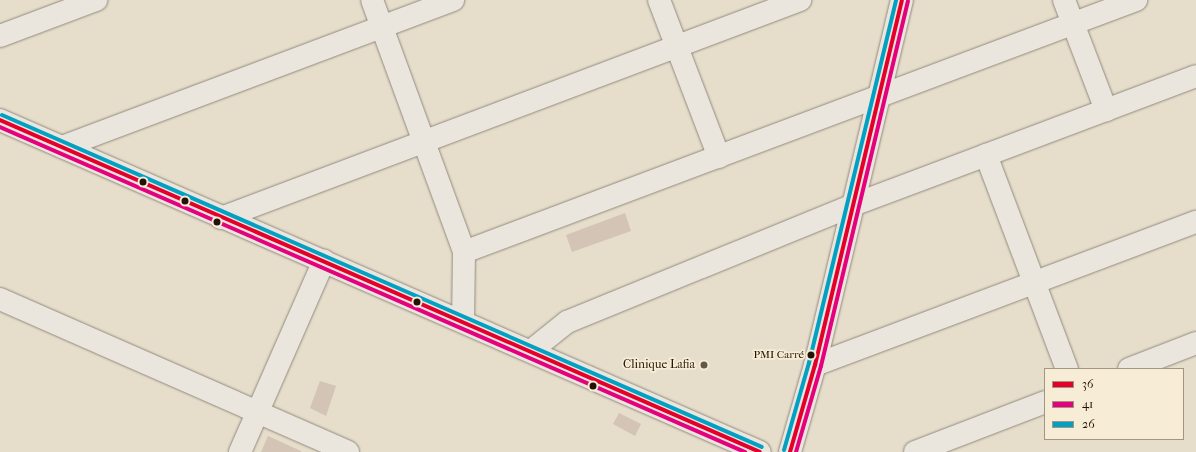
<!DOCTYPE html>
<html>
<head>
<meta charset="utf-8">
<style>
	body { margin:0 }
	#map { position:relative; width:1196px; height:452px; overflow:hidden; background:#e6ddcb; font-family:"IM FELL French Canon",serif }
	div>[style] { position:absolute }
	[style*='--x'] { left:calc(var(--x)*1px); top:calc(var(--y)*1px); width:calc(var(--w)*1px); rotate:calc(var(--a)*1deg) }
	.building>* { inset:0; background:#d3c4b6 }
	.roads { filter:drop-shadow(0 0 1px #918a7e) drop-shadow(0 0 1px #918a7e) }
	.minor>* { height:22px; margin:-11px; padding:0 11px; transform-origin:11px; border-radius:11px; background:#ebe6dd }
	.bus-1>* { height:4px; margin:-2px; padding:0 2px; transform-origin:2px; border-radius:2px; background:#e4002b }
	.bus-2>* { height:4px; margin:-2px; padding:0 2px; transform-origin:2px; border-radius:2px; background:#e5007d }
	.bus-3>* { height:4px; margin:-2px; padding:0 2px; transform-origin:2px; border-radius:2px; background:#02a1c4 }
	.dots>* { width:11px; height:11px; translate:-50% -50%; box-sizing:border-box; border:2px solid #f7ecd5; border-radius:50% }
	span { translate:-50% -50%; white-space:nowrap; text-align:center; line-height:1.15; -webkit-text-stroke:3.5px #f7ecd5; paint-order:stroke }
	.bus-label { font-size:11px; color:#231205 }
	.right { translate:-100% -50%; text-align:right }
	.poi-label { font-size:12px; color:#231205 }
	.legend { position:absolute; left:1044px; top:368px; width:140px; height:72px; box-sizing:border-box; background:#f7ecd5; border:1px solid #a29582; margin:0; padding:5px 7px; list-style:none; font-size:12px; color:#231205 }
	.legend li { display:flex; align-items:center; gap:8px; height:20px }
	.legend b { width:20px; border:1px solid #a29582 }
</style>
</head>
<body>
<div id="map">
	<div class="building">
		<div style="clip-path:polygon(625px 213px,631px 231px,572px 252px,566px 235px)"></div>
		<div style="clip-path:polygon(320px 381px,336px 386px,326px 416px,310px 408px)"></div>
		<div style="clip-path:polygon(619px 413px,641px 424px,635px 436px,613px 424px)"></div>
		<div style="clip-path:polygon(268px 436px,301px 451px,301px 452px,261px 452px)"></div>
	</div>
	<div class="roads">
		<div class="minor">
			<div style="--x:372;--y:0;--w:268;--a:69.9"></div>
			<div style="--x:464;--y:252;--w:68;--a:90.8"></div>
			<div style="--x:659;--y:0;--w:168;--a:69.1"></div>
			<div style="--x:1064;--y:0;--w:118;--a:69.1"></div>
			<div style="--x:0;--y:36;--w:103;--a:-20.6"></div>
			<div style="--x:0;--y:120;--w:829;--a:23.6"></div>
			<div style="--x:62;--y:147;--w:418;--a:-20.6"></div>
			<div style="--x:986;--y:155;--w:229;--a:69.3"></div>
			<div style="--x:221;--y:218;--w:619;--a:-20.63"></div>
			<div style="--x:464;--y:252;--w:718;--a:-20.56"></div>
			<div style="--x:0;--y:299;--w:380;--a:23.7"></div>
			<div style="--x:532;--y:350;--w:45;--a:-38.7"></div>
			<div style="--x:567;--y:322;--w:309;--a:-22.2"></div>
			<div style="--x:853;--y:205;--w:366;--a:-20.6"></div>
			<div style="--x:815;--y:365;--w:407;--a:-20.6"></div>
			<div style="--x:1129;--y:369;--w:72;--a:-21.2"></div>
			<div style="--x:240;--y:452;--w:209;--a:-66.3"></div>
			<div style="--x:790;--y:452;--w:91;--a:-74"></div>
			<div style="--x:815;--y:365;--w:375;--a:-76.6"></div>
			<div style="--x:915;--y:452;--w:139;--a:-21"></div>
		</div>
	</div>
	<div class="bus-1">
		<div style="--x:0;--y:120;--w:829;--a:23.6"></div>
		<div style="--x:790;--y:452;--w:91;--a:-74"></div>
		<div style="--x:815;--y:365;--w:375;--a:-76.6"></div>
	</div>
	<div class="bus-2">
		<div style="--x:0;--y:127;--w:813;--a:23.57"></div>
		<div style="--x:796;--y:452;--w:90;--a:-73.8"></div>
		<div style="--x:821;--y:366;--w:375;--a:-76.6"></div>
	</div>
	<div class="bus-3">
		<div style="--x:2;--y:115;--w:829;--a:23.6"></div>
		<div style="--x:784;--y:450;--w:91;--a:-74"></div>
		<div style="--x:809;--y:363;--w:373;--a:-76.5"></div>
	</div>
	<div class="dots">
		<div style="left:143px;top:182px;background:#231205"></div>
		<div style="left:185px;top:201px;background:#231205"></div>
		<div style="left:217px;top:222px;background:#231205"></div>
		<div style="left:417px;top:302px;background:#231205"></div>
		<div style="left:811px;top:355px;background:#231205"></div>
		<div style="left:704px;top:365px;background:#67594a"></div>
		<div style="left:593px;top:386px;background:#231205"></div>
	</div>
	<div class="bus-label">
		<span class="right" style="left:804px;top:355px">PMI Carré</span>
	</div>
	<div class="poi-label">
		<span class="right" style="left:695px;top:365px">Clinique Lafia</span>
	</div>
	<ul class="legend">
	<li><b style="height:5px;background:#e4002b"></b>36</li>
	<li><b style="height:5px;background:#e5007d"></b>41</li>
	<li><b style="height:5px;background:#02a1c4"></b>26</li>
	</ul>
</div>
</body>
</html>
